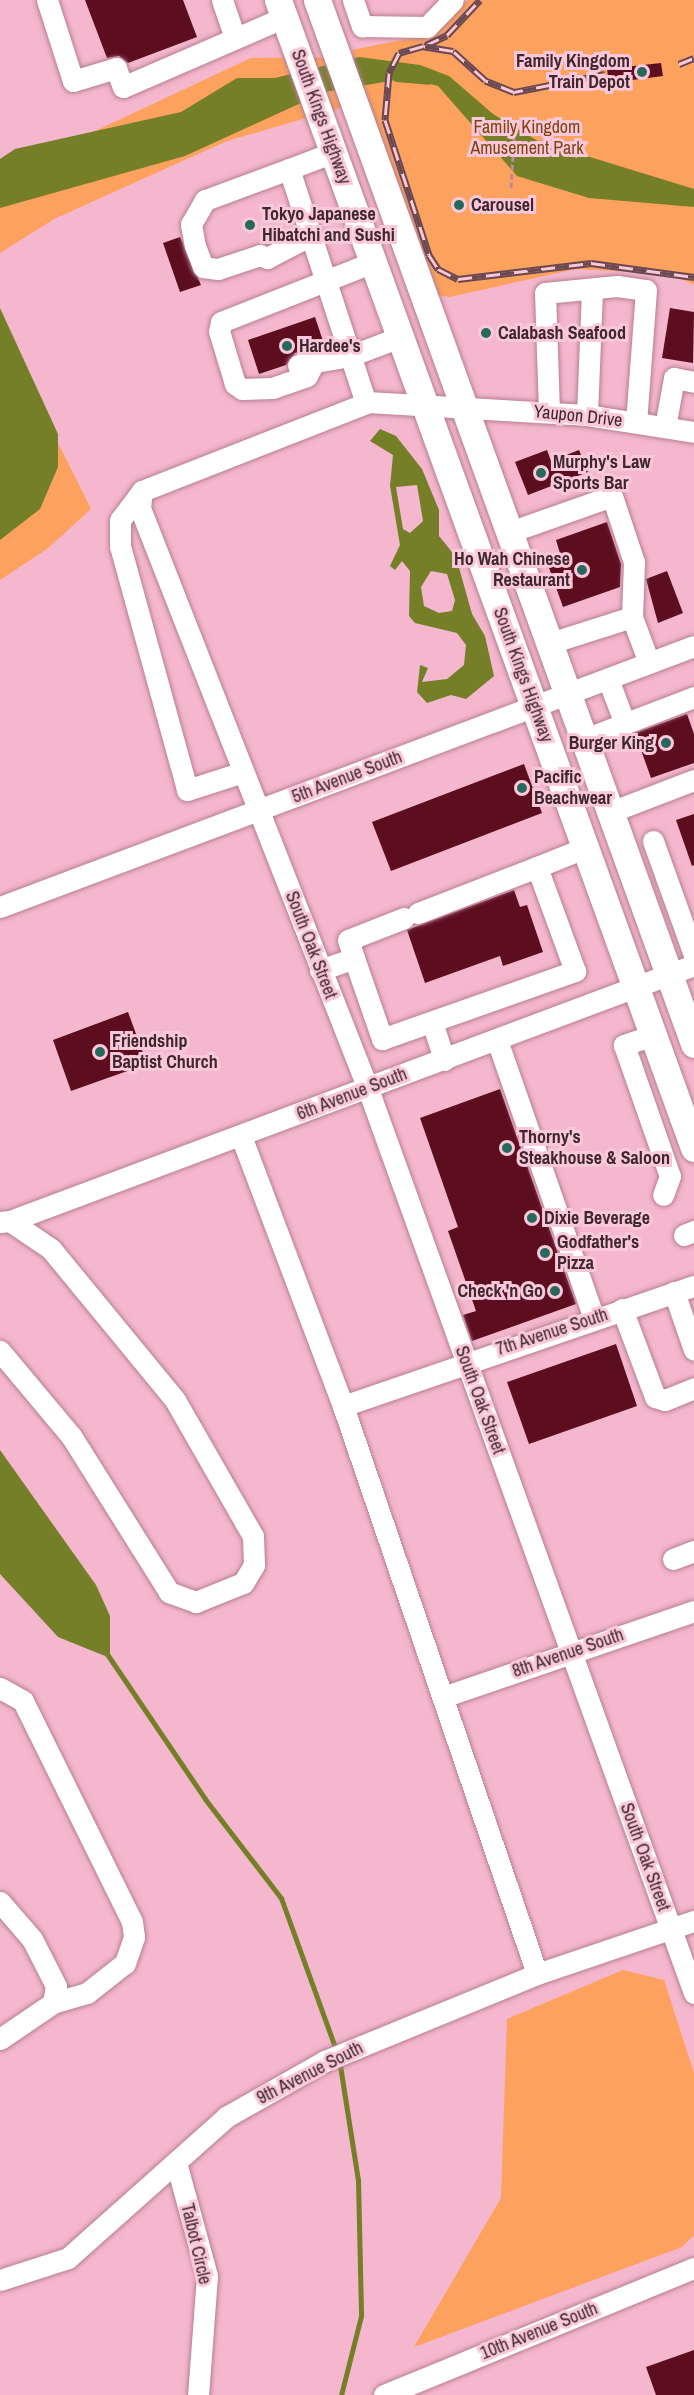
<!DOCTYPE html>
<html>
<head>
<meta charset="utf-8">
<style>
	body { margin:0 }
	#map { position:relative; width:694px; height:2395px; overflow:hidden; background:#f4b7cd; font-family:"Archivo Narrow",sans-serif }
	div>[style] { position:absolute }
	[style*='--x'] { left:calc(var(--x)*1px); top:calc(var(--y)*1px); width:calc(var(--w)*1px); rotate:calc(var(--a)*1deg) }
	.green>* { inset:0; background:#fda15e }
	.water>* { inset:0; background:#757f28 }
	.stream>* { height:5px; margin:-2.5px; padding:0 2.5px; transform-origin:2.5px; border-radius:2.5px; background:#757f28 }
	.building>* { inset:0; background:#5c0d1e }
	.minor-tunnel>* { height:21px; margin-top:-10.5px; transform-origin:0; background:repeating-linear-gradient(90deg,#d09aae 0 21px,transparent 0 31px) }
	.path>* { height:3px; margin-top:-1.5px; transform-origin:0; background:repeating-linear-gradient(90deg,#bb8a9c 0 6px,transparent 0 9px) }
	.roads { filter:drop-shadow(0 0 2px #b77e93) drop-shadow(0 0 2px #b77e93) }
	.minor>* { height:21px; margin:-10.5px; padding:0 10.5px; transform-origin:10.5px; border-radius:10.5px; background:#fff }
	.major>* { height:27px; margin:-13.5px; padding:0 13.5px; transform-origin:13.5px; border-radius:13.5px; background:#fff }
	.rail>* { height:7px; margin-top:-3.5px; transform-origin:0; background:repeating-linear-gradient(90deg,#fac8da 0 14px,#684854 0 28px); box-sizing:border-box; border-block:2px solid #684854 }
	.dots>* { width:16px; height:16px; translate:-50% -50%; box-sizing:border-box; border:3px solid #fac8da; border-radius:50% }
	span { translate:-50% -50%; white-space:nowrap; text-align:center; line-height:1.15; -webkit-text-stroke:6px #fac8da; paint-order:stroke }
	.poi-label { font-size:18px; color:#3f2730; font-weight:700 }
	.right { translate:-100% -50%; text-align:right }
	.left { translate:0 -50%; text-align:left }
	.street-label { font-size:18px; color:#3f2730 }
	.park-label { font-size:18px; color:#7e4311 }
</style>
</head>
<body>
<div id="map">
	<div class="green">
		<div style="clip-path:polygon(468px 0,694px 0,694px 285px,671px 274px,576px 269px,450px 297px,434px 295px,368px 100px,227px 141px,54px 219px,0 253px,0 190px,63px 146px,251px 58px,354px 57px,352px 50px,422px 36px)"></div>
		<div style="clip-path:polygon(0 327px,91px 509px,47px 549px,0 580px)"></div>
		<div style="clip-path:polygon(623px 1970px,664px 1980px,694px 2073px,694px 2235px,682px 2247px,414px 2347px,501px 2198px,507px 2019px)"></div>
	</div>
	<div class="water">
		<div style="clip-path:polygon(359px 57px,420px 65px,449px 76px,493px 114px,538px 141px,694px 189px,694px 207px,589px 198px,517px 176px,438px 86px,408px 78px,325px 92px,185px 156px,0 208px,0 159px,15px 149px,181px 112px,237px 78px,275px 78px)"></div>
		<div style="clip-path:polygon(0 308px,58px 434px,58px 467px,40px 509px,0 540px)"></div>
		<div style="clip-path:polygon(evenodd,380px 429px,396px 436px,422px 469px,439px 510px,439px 536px,456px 557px,472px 614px,485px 636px,494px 676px,466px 699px,451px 695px,427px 703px,417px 692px,420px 665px,428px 668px,422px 682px,447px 679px,464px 665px,466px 645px,457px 633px,415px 623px,409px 616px,410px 571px,402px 561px,395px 570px,390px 566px,400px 545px,390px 486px,393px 455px,370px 441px,380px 429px,417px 485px,423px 521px,410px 533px,403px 529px,396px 487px,417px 485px,380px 429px,431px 571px,447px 574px,455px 600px,452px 611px,439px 613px,424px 606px,421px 587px,431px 571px)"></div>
		<div style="clip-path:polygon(0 1450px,96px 1585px,110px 1616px,110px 1658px,58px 1637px,0 1574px)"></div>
	</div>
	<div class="stream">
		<div style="--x:396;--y:79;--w:32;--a:5"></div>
		<div style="--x:107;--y:1654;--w:175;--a:55.9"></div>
		<div style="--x:205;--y:1799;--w:125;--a:52.5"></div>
		<div style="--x:281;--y:1898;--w:162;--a:70.1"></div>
		<div style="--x:339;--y:2059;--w:122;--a:81.1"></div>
		<div style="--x:358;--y:2180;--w:136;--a:88.7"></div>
		<div style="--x:361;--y:2316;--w:81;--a:104.2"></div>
	</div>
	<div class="building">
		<div style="clip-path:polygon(85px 0,183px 0,197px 37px,128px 63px,119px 56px,107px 58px)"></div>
		<div style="clip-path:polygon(661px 63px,663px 76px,609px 83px,607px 69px)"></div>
		<div style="clip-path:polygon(180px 237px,201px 285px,180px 292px,163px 243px)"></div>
		<div style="clip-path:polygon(670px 308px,694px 312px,693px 363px,662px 358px)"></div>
		<div style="clip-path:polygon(315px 317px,325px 347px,295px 353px,286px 365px,259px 374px,248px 340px)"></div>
		<div style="clip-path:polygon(547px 450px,551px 461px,579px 450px,588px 472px,528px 495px,515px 462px)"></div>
		<div style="clip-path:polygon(607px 522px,621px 564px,620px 587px,563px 607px,548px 565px,562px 560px,556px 540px)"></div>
		<div style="clip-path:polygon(667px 571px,683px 613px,658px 623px,646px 579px)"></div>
		<div style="clip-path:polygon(687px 714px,694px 734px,694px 763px,651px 778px,635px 733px)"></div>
		<div style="clip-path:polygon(524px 764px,542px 813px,391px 871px,372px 822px)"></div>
		<div style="clip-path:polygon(694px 814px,694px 865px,692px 866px,676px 820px)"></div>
		<div style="clip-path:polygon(514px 890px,520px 907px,527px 905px,543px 952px,503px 966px,500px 956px,425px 983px,407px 930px)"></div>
		<div style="clip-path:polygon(128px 1012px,147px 1064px,71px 1091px,53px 1040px)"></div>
		<div style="clip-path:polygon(500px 1089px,576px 1304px,472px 1341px,463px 1315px,476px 1311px,448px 1231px,458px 1227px,420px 1118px)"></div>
		<div style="clip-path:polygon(616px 1344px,637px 1406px,529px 1444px,507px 1382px)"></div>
		<div style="clip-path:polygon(694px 2350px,694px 2395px,656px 2395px,646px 2367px)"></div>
	</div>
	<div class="minor-tunnel">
		<div style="--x:266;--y:245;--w:11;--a:-22"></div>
	</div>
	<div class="path">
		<div style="--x:511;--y:188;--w:66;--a:-86.5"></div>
	</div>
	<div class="roads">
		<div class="minor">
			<div style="--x:47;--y:0;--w:85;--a:72.2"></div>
			<div style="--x:73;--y:81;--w:45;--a:-16.8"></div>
			<div style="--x:116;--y:68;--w:20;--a:70"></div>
			<div style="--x:123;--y:87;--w:176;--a:-23.4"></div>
			<div style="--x:222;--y:0;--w:40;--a:71.1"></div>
			<div style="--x:353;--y:0;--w:28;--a:71"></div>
			<div style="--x:362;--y:26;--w:65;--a:0.9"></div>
			<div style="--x:427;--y:27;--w:37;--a:-46"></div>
			<div style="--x:334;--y:152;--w:48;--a:159.3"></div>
			<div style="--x:289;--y:169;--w:246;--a:71.8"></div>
			<div style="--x:289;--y:169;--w:90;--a:159.7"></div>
			<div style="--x:205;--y:200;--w:28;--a:120"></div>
			<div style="--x:191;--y:224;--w:22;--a:80"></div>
			<div style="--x:195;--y:246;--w:22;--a:69"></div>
			<div style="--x:203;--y:267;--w:15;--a:8"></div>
			<div style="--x:218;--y:269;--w:44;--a:-18.4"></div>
			<div style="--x:260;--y:255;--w:8;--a:23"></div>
			<div style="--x:267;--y:258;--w:50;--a:-27.6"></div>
			<div style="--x:298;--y:365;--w:53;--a:-9.8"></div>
			<div style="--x:350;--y:356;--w:53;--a:-20.8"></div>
			<div style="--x:312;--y:366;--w:11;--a:117"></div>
			<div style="--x:307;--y:376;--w:36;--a:161"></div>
			<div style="--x:273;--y:388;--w:31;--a:178"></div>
			<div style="--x:242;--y:389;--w:9;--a:-144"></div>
			<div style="--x:235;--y:384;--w:55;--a:-106.8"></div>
			<div style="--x:219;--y:331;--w:9;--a:-77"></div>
			<div style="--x:221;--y:322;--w:163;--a:-21.5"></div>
			<div style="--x:549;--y:412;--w:119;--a:-91.9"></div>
			<div style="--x:545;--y:293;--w:72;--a:-5.6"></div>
			<div style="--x:617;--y:286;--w:29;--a:8"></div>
			<div style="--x:646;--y:290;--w:132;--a:94.3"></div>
			<div style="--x:587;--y:415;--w:126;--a:-87.7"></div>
			<div style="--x:665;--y:427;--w:50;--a:-79.6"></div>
			<div style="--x:674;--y:378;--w:20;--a:11"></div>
			<div style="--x:694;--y:432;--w:108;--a:-171"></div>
			<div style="--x:587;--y:415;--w:218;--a:-176.6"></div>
			<div style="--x:369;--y:402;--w:244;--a:158.6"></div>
			<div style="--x:142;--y:491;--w:17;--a:97"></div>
			<div style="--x:140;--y:508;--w:624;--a:68.57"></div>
			<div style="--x:368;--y:1089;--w:961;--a:70.17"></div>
			<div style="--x:142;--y:491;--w:36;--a:127"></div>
			<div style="--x:120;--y:520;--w:26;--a:90"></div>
			<div style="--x:120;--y:546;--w:253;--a:74.6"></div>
			<div style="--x:187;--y:790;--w:59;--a:-17.8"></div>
			<div style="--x:507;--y:533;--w:111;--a:-19.4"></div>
			<div style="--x:612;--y:496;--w:70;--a:71.6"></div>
			<div style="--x:634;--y:562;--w:55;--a:92.1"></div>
			<div style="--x:632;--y:617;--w:49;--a:69.7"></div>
			<div style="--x:547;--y:644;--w:89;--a:-17.6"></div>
			<div style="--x:608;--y:679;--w:48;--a:69.3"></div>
			<div style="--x:582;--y:740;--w:120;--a:-21"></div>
			<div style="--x:608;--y:813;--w:92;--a:-21"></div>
			<div style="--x:653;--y:841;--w:121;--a:70.2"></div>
			<div style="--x:0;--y:907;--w:741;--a:-20.61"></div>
			<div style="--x:418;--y:913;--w:128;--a:-21.1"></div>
			<div style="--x:354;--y:958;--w:19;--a:-108"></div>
			<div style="--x:348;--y:940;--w:60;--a:-21.4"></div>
			<div style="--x:320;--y:970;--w:36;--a:-19"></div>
			<div style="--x:354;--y:958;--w:86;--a:70.9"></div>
			<div style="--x:382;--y:1039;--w:205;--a:-19.4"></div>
			<div style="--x:575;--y:971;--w:111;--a:-110.1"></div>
			<div style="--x:537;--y:867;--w:51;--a:-22"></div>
			<div style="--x:432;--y:1022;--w:40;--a:72"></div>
			<div style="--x:653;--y:1035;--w:31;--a:161"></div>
			<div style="--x:624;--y:1045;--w:139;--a:70.7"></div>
			<div style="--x:670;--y:1176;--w:20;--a:110"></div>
			<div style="--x:497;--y:1040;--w:294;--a:70.8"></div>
			<div style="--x:241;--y:1136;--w:289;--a:69.3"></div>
			<div style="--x:343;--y:1406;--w:600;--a:71.14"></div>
			<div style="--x:10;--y:1221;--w:730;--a:-20.52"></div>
			<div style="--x:0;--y:1222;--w:10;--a:-6"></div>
			<div style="--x:10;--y:1221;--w:50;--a:34.3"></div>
			<div style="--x:51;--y:1249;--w:195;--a:50.6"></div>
			<div style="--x:175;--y:1400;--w:157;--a:60.2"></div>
			<div style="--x:253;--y:1536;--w:29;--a:88"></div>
			<div style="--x:254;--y:1565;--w:21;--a:121"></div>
			<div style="--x:243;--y:1583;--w:51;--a:158"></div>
			<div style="--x:196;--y:1602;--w:29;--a:-160"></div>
			<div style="--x:169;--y:1592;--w:184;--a:-122.1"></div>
			<div style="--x:71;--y:1436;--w:111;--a:-129.9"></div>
			<div style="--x:684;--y:1235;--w:11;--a:-22"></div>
			<div style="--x:674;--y:1292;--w:61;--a:71"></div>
			<div style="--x:622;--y:1309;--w:94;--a:69.4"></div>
			<div style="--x:655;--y:1397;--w:10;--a:17"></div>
			<div style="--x:665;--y:1400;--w:31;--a:-22"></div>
			<div style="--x:343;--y:1406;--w:371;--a:-18.9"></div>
			<div style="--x:673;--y:1559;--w:22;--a:-21"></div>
			<div style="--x:0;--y:1688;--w:26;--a:29"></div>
			<div style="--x:23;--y:1701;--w:246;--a:63.7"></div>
			<div style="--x:132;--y:1922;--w:15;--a:82"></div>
			<div style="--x:134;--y:1937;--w:28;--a:109"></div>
			<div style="--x:125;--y:1963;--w:48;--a:141.7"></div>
			<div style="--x:87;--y:1993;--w:35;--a:164"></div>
			<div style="--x:443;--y:1697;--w:265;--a:-18.9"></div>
			<div style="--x:0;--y:1902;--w:49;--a:49.1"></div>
			<div style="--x:32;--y:1939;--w:53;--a:62.9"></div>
			<div style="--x:56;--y:1986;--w:17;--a:100"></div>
			<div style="--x:53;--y:2003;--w:64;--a:145.8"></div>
			<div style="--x:177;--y:2166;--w:114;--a:74.7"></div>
			<div style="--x:207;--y:2276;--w:119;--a:94.3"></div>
			<div style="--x:0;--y:2280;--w:71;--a:-17.9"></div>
			<div style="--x:68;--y:2258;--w:212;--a:-41.7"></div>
			<div style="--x:226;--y:2117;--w:114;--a:-29.5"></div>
			<div style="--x:325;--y:2061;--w:229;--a:-22.3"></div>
			<div style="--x:537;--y:1974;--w:166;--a:-18.7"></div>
			<div style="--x:384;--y:2395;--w:335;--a:-22.3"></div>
		</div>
		<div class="major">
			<div style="--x:278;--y:0;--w:1221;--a:70.08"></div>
			<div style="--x:317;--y:0;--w:1110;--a:70.14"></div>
		</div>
	</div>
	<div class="rail">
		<div style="--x:426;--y:45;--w:23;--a:-25"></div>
		<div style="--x:447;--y:35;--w:48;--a:-46.7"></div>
		<div style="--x:679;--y:64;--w:16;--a:-22"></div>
		<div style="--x:605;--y:74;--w:93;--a:168.8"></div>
		<div style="--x:514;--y:92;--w:31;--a:-158"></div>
		<div style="--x:485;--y:80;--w:43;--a:-137.8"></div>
		<div style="--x:453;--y:51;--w:30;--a:-171"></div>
		<div style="--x:423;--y:46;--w:25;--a:164"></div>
		<div style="--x:399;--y:53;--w:22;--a:117"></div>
		<div style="--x:389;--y:73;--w:47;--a:94.9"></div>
		<div style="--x:385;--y:120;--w:142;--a:71.9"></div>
		<div style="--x:429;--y:255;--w:17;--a:57"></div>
		<div style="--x:438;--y:269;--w:22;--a:27"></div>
		<div style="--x:458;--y:279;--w:134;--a:-6.9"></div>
		<div style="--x:591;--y:263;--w:104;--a:7.7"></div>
	</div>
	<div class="dots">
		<div style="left:642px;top:72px;background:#26695a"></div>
		<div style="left:459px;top:205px;background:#26695a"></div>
		<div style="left:250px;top:225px;background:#26695a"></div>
		<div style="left:486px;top:333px;background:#26695a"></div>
		<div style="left:287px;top:346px;background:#26695a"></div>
		<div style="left:541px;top:473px;background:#26695a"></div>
		<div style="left:582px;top:570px;background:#26695a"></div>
		<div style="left:666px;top:743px;background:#26695a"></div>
		<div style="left:522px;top:788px;background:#26695a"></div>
		<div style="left:100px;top:1052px;background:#26695a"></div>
		<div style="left:507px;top:1148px;background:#26695a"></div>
		<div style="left:532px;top:1218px;background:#26695a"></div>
		<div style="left:545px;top:1253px;background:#26695a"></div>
		<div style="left:555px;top:1291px;background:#26695a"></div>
	</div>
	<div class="poi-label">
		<span class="right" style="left:630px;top:72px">Family Kingdom<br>Train Depot</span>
		<span class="left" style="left:471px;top:205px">Carousel</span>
		<span class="left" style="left:262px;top:225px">Tokyo Japanese<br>Hibatchi and Sushi</span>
		<span class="left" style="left:498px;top:333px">Calabash Seafood</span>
		<span class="left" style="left:299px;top:346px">Hardee's</span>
		<span class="left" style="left:553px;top:473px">Murphy's Law<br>Sports Bar</span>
		<span class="right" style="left:570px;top:570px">Ho Wah Chinese<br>Restaurant</span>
		<span class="right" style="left:654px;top:743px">Burger King</span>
		<span class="left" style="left:534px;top:788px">Pacific<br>Beachwear</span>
		<span class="left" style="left:112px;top:1052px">Friendship<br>Baptist Church</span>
		<span class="left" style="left:519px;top:1148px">Thorny's<br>Steakhouse &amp; Saloon</span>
		<span class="left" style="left:544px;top:1218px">Dixie Beverage</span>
		<span class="left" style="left:557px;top:1253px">Godfather's<br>Pizza</span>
		<span class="right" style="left:543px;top:1291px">Check 'n Go</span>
	</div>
	<div class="street-label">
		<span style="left:321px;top:117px;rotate:70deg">South Kings Highway</span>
		<span style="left:578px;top:416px;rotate:6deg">Yaupon Drive</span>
		<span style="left:523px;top:675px;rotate:70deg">South Kings Highway</span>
		<span style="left:347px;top:777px;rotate:-21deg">5th Avenue South</span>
		<span style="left:311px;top:945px;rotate:69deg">South Oak Street</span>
		<span style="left:352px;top:1094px;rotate:-21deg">6th Avenue South</span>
		<span style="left:552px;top:1332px;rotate:-18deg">7th Avenue South</span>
		<span style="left:480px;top:1400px;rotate:70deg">South Oak Street</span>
		<span style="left:568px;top:1653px;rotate:-19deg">8th Avenue South</span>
		<span style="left:645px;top:1857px;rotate:70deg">South Oak Street</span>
		<span style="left:310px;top:2073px;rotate:-27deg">9th Avenue South</span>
		<span style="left:196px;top:2244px;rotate:77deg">Talbot Circle</span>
		<span style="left:539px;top:2331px;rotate:-22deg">10th Avenue South</span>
	</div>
	<div class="park-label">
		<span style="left:527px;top:138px">Family Kingdom<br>Amusement Park</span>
	</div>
</div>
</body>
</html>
